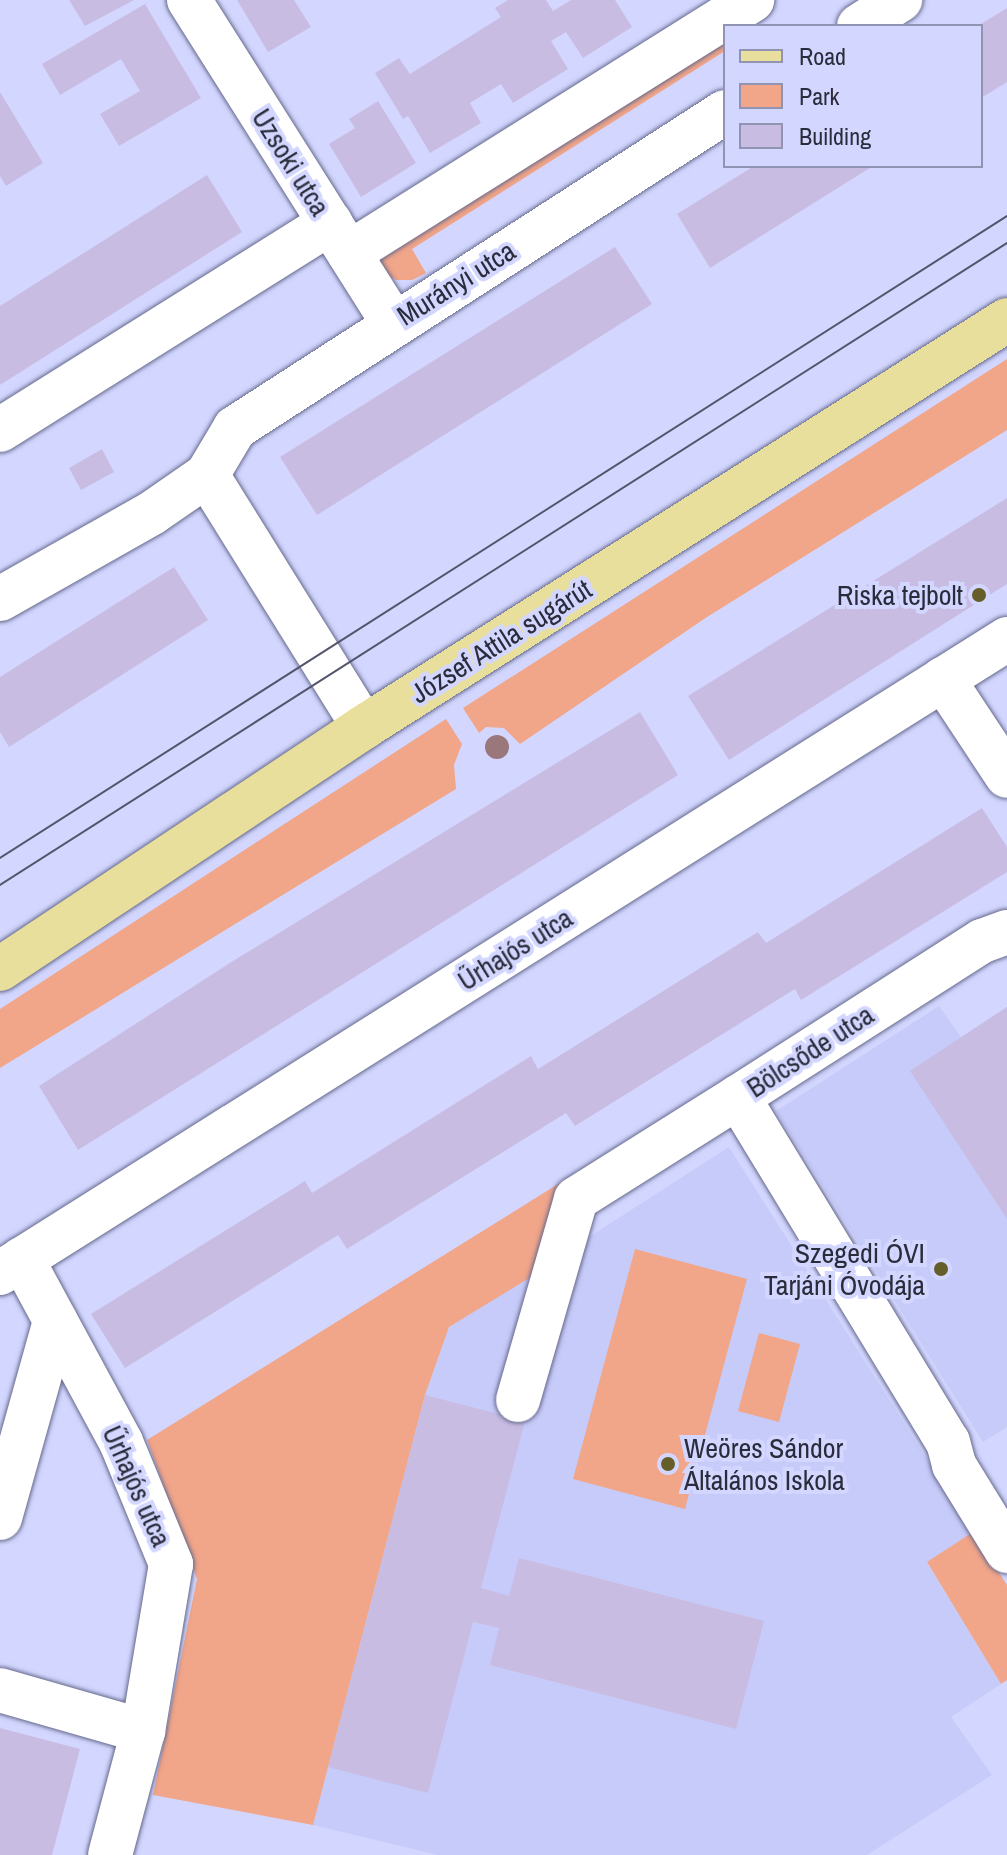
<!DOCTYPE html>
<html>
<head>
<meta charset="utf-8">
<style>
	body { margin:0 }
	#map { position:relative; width:1007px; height:1855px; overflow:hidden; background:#d3d7ff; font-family:"Archivo Narrow",sans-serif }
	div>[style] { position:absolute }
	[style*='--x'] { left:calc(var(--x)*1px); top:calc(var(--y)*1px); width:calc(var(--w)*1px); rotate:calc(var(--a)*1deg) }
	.built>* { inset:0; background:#c7cbf9 }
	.green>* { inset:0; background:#f1a589 }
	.building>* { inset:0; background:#c9bce2 }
	.roads { filter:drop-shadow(0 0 2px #66698c) drop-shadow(0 0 2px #66698c) }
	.minor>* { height:44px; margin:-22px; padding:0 22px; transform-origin:22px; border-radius:22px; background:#fff }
	.major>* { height:44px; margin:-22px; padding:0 22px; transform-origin:22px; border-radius:22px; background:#e9df9d }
	.tram>* { height:2px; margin:-1px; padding:0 1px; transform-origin:1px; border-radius:1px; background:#53556a }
	.trees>* { width:24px; height:24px; margin:-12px; border-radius:50%; background:#99777a }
	.dots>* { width:22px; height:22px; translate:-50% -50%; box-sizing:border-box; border:4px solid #d3d7ff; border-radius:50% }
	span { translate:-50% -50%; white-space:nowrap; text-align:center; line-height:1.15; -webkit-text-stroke:8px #d3d7ff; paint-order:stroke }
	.street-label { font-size:28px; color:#2b2c3b }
	.poi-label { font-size:28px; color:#2b2c3b }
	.right { translate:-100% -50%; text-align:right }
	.left { translate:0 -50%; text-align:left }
	.legend { position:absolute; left:723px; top:24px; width:260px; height:144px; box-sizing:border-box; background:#d3d7ff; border:2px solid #9093b1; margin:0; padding:10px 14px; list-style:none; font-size:24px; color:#2b2c3b }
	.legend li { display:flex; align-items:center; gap:16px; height:40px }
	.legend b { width:40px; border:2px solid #9093b1 }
</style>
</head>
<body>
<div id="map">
	<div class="built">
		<div style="clip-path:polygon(939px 1006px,961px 1037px,1007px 1007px,1007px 1427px,983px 1442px,776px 1111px)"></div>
		<div style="clip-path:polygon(729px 1147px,973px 1532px,927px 1563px,1001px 1684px,951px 1717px,992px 1775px,867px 1855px,438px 1855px,313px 1825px,425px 1395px,449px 1327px)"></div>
	</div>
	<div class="green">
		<div style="clip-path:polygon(725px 35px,725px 51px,412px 249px,426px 273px,412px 280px,396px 280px,383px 272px,378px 262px,378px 251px)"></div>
		<div style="clip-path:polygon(1007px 359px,1007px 430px,707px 617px,520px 744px,504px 728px,486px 727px,479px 733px,463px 708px)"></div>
		<div style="clip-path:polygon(446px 719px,462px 744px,454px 765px,456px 789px,0 1068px,0 1009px)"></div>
		<div style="clip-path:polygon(566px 1179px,536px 1274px,449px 1327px,425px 1395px,313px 1825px,153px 1795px,197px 1579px,147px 1440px)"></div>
		<div style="clip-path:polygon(635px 1249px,747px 1279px,685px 1509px,573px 1479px)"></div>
		<div style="clip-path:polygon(759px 1333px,800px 1344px,779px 1422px,738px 1411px)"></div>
		<div style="clip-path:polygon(973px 1532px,1007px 1585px,1007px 1680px,1001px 1684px,927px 1562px)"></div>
	</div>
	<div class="building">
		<div style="clip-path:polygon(69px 0,134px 0,85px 26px)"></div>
		<div style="clip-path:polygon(237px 0,294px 0,311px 27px,268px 52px)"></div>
		<div style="clip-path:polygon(508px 0,546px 0,553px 11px,571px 0,615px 0,632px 27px,583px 58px,566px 32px,551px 41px,568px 69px,513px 103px,501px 84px,470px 103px,481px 123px,430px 153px,408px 116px,403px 119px,375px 73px,399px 58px,410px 74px,501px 17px,495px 8px)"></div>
		<div style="clip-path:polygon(145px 4px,201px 98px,119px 146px,100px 114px,140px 91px,121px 59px,60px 95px,42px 64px)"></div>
		<div style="clip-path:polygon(1007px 8px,1007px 82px,981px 98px,981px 24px)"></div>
		<div style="clip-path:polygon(0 92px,43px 163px,6px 186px,0 176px)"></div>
		<div style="clip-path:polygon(378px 101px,416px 163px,361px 197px,329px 144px,355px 128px,349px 119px)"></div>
		<div style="clip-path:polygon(754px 166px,873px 166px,710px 268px,677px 214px)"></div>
		<div style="clip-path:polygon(207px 175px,242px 232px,0 385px,0 306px)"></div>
		<div style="clip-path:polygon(615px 247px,652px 304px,317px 515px,280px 457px)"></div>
		<div style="clip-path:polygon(102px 449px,114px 472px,81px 490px,69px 468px)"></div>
		<div style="clip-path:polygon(1007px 498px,1007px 584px,729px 760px,688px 696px)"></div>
		<div style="clip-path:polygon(174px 567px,208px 620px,9px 747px,0 732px,0 677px)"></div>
		<div style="clip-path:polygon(640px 712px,678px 775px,78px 1150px,39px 1086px,233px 961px)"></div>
		<div style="clip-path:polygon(982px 808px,1007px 847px,1007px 872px,801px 1000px,795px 989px,575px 1126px,566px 1113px,347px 1249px,338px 1235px,125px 1368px,91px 1314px,305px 1181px,312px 1193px,531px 1056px,538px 1069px,758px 932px,766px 943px)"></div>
		<div style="clip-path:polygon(1007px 1007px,1007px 1219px,910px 1071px)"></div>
		<div style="clip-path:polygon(425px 1395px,525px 1421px,481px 1588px,509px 1596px,519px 1558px,764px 1621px,736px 1729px,490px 1665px,499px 1628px,473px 1622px,428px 1793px,328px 1767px)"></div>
		<div style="clip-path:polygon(0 1728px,80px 1749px,52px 1855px,0 1855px)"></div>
	</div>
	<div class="roads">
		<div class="minor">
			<div style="--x:189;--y:0;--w:382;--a:57.7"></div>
			<div style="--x:859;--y:26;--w:49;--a:-32.4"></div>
			<div style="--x:349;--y:253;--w:476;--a:-32.1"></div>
			<div style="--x:0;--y:430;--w:390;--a:-32.1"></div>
			<div style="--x:207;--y:475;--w:297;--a:58.1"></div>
			<div style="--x:0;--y:599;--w:175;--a:-29.5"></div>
			<div style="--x:152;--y:513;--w:67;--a:-34.6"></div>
			<div style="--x:207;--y:475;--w:55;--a:-59.2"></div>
			<div style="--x:235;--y:428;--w:583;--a:-32.82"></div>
			<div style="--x:943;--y:679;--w:116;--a:56.6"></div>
			<div style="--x:1007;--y:932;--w:27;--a:160"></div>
			<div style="--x:982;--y:941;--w:290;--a:147.4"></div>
			<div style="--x:738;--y:1097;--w:404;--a:58.7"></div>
			<div style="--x:948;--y:1442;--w:24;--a:75"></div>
			<div style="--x:954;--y:1465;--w:101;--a:58.4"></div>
			<div style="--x:22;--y:1259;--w:208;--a:61.6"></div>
			<div style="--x:121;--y:1442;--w:132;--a:67.7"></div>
			<div style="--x:171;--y:1564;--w:169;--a:99.5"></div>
			<div style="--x:143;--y:1731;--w:128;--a:104.9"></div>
			<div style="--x:0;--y:1273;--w:1190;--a:-32.19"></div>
			<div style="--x:518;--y:1400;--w:209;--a:-73.9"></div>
			<div style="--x:576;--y:1199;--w:191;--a:-32.2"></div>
			<div style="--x:0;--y:1518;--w:205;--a:-74.4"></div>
			<div style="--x:0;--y:1690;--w:149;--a:16"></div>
		</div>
		<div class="major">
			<div style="--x:0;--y:969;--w:437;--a:-33.6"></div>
			<div style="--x:364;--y:727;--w:761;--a:-32.33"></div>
		</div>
	</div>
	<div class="tram">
		<div style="--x:0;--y:858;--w:1194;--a:-32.52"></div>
		<div style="--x:0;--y:885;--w:1194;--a:-32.52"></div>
	</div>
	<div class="trees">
		<div style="left:497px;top:747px"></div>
	</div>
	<div class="dots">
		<div style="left:979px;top:595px;background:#655d2a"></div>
		<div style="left:941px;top:1269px;background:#655d2a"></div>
		<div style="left:668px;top:1464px;background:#655d2a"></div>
	</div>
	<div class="street-label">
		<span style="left:291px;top:162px;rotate:58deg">Uzsoki utca</span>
		<span style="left:456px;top:283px;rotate:-32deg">Murányi utca</span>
		<span style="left:501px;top:641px;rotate:-32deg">József Attila sugárút</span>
		<span style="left:515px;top:949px;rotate:-32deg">Űrhajós utca</span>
		<span style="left:810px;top:1051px;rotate:-33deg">Bölcsőde utca</span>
		<span style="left:137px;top:1486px;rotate:66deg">Űrhajós utca</span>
	</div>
	<div class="poi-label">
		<span class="right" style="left:963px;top:595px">Riska tejbolt</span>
		<span class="right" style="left:925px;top:1269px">Szegedi ÓVI<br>Tarjáni Óvodája</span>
		<span class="left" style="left:684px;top:1464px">Weöres Sándor<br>Általános Iskola</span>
	</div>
	<ul class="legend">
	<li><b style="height:10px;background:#e9df9d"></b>Road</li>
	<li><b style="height:22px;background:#f1a589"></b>Park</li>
	<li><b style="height:22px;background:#c9bce2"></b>Building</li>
	</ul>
</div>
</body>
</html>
